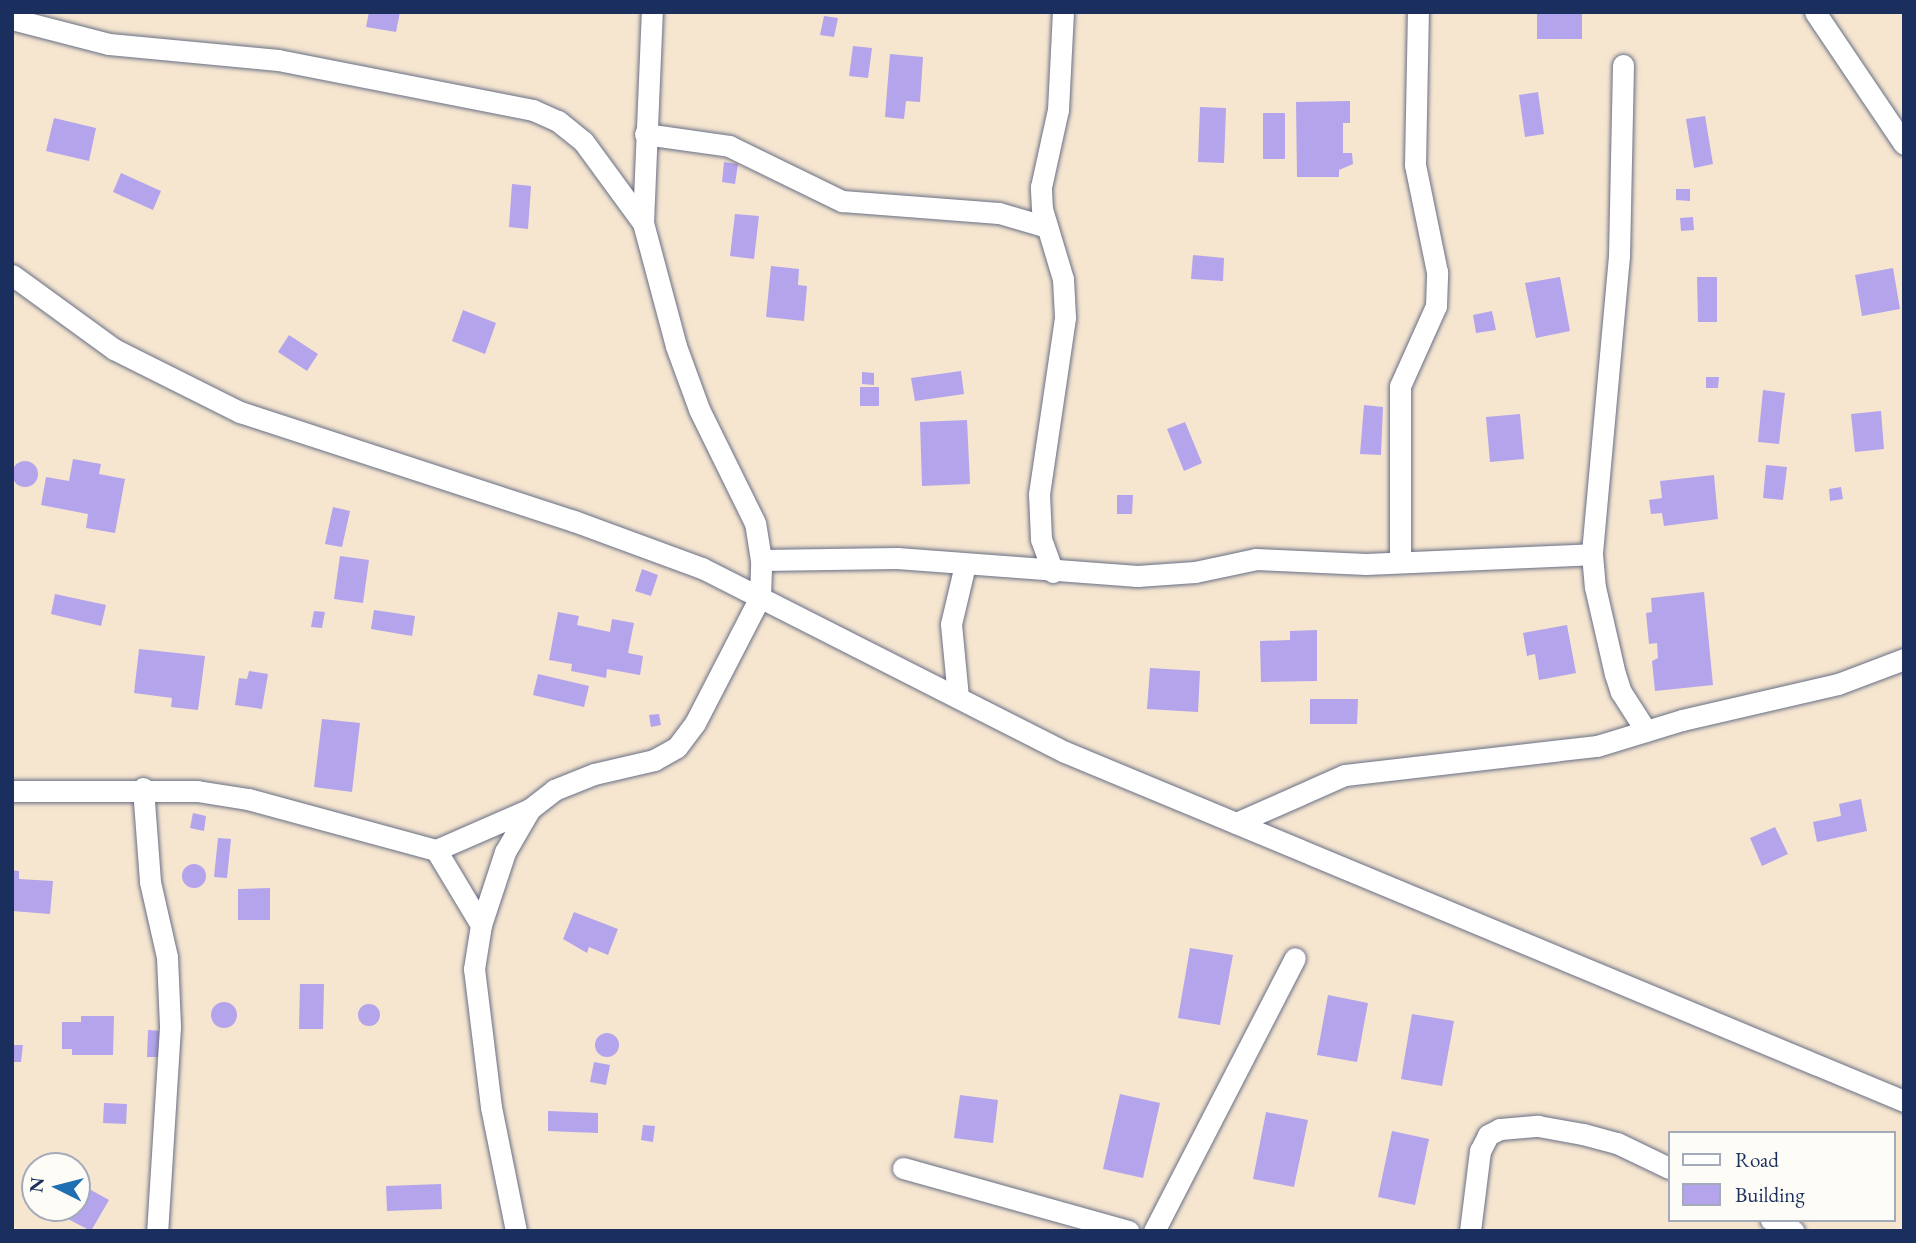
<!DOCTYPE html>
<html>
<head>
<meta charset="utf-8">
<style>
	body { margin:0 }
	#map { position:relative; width:1916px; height:1243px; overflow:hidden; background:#f6e6d0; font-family:"EB Garamond",serif }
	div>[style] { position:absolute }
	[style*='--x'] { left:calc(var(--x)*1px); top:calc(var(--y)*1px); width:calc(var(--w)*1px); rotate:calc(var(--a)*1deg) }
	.building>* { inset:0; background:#b4a4eb }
	.round { border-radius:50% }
	.roads { filter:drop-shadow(0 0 2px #686f86) drop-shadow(0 0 2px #686f86) }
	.street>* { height:21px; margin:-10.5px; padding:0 10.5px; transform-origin:10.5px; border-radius:10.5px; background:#fff }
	span { translate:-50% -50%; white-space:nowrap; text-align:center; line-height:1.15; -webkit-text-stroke:7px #fdfcf7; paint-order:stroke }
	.frame { position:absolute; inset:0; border:14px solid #1b2f5e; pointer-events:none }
	.legend { position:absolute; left:1668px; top:1131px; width:228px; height:91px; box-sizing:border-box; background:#fdfcf7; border:2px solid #a3aaba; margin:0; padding:9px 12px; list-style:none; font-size:21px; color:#1b2f5e }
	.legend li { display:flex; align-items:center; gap:14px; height:35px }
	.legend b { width:35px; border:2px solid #a3aaba }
	.north { position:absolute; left:21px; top:1152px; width:70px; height:70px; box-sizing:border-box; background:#fdfcf7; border:2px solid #a3aaba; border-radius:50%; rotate:276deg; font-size:19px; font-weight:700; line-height:28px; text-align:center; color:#1b2f5e }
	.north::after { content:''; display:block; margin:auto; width:24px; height:32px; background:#1f6fb2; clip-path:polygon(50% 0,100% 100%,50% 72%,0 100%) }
</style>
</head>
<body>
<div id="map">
	<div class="building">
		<div style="clip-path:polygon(369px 12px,400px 12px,396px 32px,366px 27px)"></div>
		<div style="clip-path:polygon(1537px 12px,1582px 12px,1582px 39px,1537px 39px)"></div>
		<div style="clip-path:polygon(824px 16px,838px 18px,834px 37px,820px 35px)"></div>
		<div style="clip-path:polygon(853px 46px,872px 48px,868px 78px,849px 76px)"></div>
		<div style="clip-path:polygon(890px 54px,923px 57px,920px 102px,906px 101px,904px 119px,885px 117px)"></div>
		<div style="clip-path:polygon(1538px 92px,1544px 134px,1525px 137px,1519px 95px)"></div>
		<div style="clip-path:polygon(1350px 101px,1350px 123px,1343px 123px,1343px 153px,1352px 153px,1353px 164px,1339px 170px,1339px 177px,1297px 177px,1296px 102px)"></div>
		<div style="clip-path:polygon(1200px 107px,1226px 108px,1224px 163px,1198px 162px)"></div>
		<div style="clip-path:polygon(1263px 113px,1285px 113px,1285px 159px,1263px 159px)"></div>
		<div style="clip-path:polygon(1705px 116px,1713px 164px,1694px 168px,1686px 119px)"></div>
		<div style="clip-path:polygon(54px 118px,96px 128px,89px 161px,46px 151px)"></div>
		<div style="clip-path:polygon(724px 162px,738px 164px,735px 184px,722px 182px)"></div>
		<div style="clip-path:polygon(121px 173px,161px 191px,153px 210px,113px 192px)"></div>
		<div style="clip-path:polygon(512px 184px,531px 186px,528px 229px,509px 227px)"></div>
		<div style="clip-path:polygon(1676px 189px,1690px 189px,1690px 201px,1676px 200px)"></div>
		<div style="clip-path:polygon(735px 214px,759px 216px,754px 259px,730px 256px)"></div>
		<div style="clip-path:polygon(1693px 217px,1694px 230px,1681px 231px,1680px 218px)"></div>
		<div style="clip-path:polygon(1193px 255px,1224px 258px,1223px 281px,1191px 279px)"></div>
		<div style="clip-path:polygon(771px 266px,799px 269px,798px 285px,807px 286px,804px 321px,766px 317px)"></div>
		<div style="clip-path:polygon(1893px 268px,1900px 309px,1862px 316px,1855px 275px)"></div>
		<div style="clip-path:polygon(1560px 277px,1570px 331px,1536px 338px,1525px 283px)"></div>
		<div style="clip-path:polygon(1697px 277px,1717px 277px,1717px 322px,1698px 322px)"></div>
		<div style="clip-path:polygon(463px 310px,496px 323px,485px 354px,452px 341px)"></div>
		<div style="clip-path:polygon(1492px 311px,1496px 330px,1476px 333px,1473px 315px)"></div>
		<div style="clip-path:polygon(289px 335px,318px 354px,307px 371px,278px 352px)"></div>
		<div style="clip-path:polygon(961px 371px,964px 394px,915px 401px,911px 378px)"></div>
		<div style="clip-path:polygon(862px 372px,874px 373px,874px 385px,862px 384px)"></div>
		<div style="clip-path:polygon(1706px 377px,1719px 377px,1718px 388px,1706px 388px)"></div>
		<div style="clip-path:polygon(860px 387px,879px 387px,879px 406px,860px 406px)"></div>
		<div style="clip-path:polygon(1763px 390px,1785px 393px,1779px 444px,1758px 442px)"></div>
		<div style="clip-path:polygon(1364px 405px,1383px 407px,1381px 455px,1360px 454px)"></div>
		<div style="clip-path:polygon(1881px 411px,1884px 449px,1855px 452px,1851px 414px)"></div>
		<div style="clip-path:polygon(1520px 414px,1524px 459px,1490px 462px,1486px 417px)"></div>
		<div style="clip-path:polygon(967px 420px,970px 484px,922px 486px,920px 422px)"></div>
		<div style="clip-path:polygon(1185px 422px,1202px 463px,1184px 471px,1167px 429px)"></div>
		<div style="clip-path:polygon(73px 459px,101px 464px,99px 474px,125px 479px,115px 533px,86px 528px,88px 514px,41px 505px,46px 477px,69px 481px)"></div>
		<div class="round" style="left:12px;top:461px;width:26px;height:26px"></div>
		<div style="clip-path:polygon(1766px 465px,1787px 467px,1783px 500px,1763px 498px)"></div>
		<div style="clip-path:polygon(1714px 475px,1718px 519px,1664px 526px,1662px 513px,1651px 514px,1649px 500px,1662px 498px,1660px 481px)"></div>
		<div style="clip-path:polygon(1841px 487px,1843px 499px,1830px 501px,1829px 489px)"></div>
		<div style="clip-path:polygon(1117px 495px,1133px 495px,1132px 514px,1117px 514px)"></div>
		<div style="clip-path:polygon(333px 507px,350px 511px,342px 547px,325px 544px)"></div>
		<div style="clip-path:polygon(340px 556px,369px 560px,363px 603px,334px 599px)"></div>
		<div style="clip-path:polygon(642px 569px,658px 575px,651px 596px,635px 591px)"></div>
		<div style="clip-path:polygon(1704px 592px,1713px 685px,1655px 691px,1652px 661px,1658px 658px,1657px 643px,1649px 644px,1646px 613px,1652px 612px,1651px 598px)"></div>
		<div style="clip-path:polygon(55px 594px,106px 605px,101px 626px,51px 614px)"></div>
		<div style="clip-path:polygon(374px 610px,415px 616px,412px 636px,371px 629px)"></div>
		<div style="clip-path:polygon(314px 611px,325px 612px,322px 628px,311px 627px)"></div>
		<div style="clip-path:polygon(558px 612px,579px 616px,577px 625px,610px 632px,612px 619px,634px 623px,628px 653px,643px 656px,640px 675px,607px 669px,606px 678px,571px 671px,572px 664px,549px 660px)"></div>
		<div style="clip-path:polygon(1567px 625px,1576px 673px,1539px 680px,1535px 654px,1527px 656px,1523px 633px)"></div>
		<div style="clip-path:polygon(1317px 630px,1317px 681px,1261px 682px,1260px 641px,1290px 640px,1290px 631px)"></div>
		<div style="clip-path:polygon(139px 649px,205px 656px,198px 710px,171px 707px,172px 698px,134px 693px)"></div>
		<div style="clip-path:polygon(1150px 668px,1200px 671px,1198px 712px,1147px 709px)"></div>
		<div style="clip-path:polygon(249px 671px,268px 674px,262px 709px,235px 705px,239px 678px,247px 679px)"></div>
		<div style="clip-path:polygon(538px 674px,589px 686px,584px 707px,533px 695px)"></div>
		<div style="clip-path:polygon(1310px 699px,1358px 699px,1357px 724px,1310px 724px)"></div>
		<div style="clip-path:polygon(659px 714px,661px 725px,651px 727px,649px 715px)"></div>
		<div style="clip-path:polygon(322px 719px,360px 723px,352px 792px,314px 787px)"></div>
		<div style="clip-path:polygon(1861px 799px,1867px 831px,1817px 842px,1813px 822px,1841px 816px,1839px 804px)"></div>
		<div style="clip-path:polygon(193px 813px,206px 816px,204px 831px,190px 828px)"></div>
		<div style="clip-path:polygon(1775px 827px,1788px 854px,1762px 866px,1750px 838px)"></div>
		<div style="clip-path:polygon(218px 838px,231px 839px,227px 878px,214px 877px)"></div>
		<div class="round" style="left:182px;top:864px;width:24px;height:24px"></div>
		<div style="clip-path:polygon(12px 870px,19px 871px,19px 879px,53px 881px,50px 914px,12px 911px)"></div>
		<div style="clip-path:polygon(270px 888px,270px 920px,238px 920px,238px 889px)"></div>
		<div style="clip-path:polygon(574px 912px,618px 929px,608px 955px,589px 947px,587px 953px,563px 939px)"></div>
		<div style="clip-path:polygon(1190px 948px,1233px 955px,1220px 1025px,1178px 1018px)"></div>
		<div style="clip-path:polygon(300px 984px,324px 984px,323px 1029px,299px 1029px)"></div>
		<div style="clip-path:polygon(1328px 995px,1368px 1003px,1357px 1062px,1317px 1055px)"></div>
		<div class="round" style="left:211px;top:1002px;width:26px;height:26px"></div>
		<div class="round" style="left:358px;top:1004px;width:22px;height:22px"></div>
		<div style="clip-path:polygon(1412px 1014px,1454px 1021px,1442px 1086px,1401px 1079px)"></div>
		<div style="clip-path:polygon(81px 1016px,114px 1016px,113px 1055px,72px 1055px,72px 1049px,62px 1049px,62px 1022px,81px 1022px)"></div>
		<div style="clip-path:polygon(148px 1030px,162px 1031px,161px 1057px,147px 1057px)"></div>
		<div class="round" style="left:595px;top:1033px;width:24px;height:24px"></div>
		<div style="clip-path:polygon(12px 1045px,23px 1045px,21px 1062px,12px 1062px)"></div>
		<div style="clip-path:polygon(594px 1062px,610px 1065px,606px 1085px,590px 1082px)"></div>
		<div style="clip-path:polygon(1120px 1094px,1160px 1103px,1143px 1178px,1103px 1169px)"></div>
		<div style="clip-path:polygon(960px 1095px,998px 1100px,993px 1143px,954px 1138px)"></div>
		<div style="clip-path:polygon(104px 1103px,127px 1104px,126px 1124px,103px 1123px)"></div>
		<div style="clip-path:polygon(548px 1111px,598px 1113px,598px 1133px,548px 1131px)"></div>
		<div style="clip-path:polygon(1266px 1112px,1308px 1120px,1294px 1187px,1253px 1179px)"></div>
		<div style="clip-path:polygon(643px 1125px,655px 1126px,653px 1142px,641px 1140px)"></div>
		<div style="clip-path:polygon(1392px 1131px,1429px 1139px,1415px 1205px,1378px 1197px)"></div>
		<div style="clip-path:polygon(441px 1184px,442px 1209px,387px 1211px,386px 1186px)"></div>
		<div style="clip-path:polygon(82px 1185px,109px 1200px,91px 1231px,64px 1217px,69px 1208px,77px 1208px)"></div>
	</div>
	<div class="roads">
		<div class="street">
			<div style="--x:1815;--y:12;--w:159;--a:56"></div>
			<div style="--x:12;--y:19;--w:100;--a:14.5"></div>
			<div style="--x:109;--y:44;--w:170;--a:5.4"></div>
			<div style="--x:278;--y:60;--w:260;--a:11.1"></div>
			<div style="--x:533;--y:110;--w:27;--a:24"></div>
			<div style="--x:558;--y:121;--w:32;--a:39"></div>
			<div style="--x:583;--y:141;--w:102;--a:53.8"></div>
			<div style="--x:1623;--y:65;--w:191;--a:91.2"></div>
			<div style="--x:1619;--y:256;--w:299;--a:95.2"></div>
			<div style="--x:1592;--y:554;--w:33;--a:85"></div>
			<div style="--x:1595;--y:587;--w:89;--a:77.1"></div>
			<div style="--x:1615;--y:674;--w:19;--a:72"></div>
			<div style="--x:1621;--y:692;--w:46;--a:57.3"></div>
			<div style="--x:645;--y:134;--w:85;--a:8.1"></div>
			<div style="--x:729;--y:146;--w:126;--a:26"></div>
			<div style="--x:842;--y:201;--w:157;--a:4.4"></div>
			<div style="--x:999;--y:213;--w:50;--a:16.3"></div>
			<div style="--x:12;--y:275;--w:126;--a:36"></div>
			<div style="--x:114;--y:349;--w:141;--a:26.6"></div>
			<div style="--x:240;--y:412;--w:351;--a:18.1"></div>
			<div style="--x:574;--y:521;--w:136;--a:20.2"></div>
			<div style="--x:702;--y:568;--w:407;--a:26.9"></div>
			<div style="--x:1065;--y:752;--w:909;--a:22.59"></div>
			<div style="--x:761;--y:560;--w:136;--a:-0.8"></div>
			<div style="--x:897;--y:558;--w:241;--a:4.3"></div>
			<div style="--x:1137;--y:576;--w:58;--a:-3.9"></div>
			<div style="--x:1195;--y:572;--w:62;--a:-12"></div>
			<div style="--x:1256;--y:559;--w:110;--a:2.6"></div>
			<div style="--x:1366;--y:564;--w:226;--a:-2.5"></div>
			<div style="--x:1400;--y:562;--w:176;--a:-90"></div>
			<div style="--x:1400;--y:386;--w:88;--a:-65.8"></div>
			<div style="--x:1436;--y:306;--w:34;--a:-88"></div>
			<div style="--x:1437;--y:272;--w:109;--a:-101.6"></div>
			<div style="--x:1415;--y:165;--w:153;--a:-88.9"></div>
			<div style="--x:1053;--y:572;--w:35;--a:-110"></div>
			<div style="--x:1041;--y:539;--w:45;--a:-92.5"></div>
			<div style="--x:1039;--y:494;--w:179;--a:-81.6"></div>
			<div style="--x:1065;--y:317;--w:38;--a:-93"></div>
			<div style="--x:1063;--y:279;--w:73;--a:-106.7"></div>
			<div style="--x:1042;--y:209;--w:22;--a:-93"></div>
			<div style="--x:1041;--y:187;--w:79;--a:-77.6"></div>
			<div style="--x:1058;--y:110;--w:98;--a:-87.1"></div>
			<div style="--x:958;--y:697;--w:73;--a:-95.5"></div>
			<div style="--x:951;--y:624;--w:61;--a:-76.7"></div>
			<div style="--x:143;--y:788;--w:94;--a:85.7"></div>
			<div style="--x:150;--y:882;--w:77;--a:77.2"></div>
			<div style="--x:167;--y:957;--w:70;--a:87.5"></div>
			<div style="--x:170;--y:1027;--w:204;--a:93.6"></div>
			<div style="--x:12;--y:791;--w:185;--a:0"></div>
			<div style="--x:197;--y:791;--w:52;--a:8.9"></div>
			<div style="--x:248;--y:799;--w:195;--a:15.2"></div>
			<div style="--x:436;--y:850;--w:103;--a:-23.6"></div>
			<div style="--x:530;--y:809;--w:31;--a:-38"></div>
			<div style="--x:554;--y:790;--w:43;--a:-21.8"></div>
			<div style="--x:594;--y:774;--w:62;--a:-13.1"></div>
			<div style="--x:654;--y:760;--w:26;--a:-29"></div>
			<div style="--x:677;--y:747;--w:30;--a:-53"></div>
			<div style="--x:695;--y:723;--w:142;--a:-62.7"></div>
			<div style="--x:760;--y:597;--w:37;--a:-88"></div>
			<div style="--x:761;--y:560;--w:37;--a:-99"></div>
			<div style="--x:755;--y:523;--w:127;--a:-116.2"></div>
			<div style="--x:699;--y:409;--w:67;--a:-110.1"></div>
			<div style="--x:676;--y:346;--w:127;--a:-105"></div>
			<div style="--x:643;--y:223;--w:211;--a:-87.6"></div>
			<div style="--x:1236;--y:823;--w:119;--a:-23.8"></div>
			<div style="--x:1345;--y:775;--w:254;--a:-6.6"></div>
			<div style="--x:1597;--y:746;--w:89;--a:-17"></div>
			<div style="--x:1682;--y:720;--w:160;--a:-13"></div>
			<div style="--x:1838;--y:684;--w:71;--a:-20.7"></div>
			<div style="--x:436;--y:850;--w:87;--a:59"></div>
			<div style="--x:903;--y:1168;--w:234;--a:15.6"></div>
			<div style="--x:1771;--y:1220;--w:25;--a:26"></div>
			<div style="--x:516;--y:1231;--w:126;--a:-101.4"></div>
			<div style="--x:491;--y:1107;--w:139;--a:-97"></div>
			<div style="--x:474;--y:969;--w:45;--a:-81"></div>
			<div style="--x:481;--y:925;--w:77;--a:-71.8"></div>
			<div style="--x:505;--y:852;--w:50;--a:-59.8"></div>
			<div style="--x:1154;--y:1231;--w:307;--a:-62.7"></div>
			<div style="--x:1470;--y:1231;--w:81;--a:-82.9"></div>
			<div style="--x:1480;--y:1151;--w:18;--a:-63"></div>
			<div style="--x:1488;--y:1135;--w:13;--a:-27"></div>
			<div style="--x:1500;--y:1129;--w:38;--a:-5"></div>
			<div style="--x:1538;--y:1126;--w:46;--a:10.1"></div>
			<div style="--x:1583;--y:1134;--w:35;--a:15"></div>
			<div style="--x:1617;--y:1143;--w:58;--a:25.7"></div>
		</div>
	</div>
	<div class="frame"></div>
	<ul class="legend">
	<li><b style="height:9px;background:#fff"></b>Road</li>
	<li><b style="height:19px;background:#b4a4eb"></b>Building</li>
	</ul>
	<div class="north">N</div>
</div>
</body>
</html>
